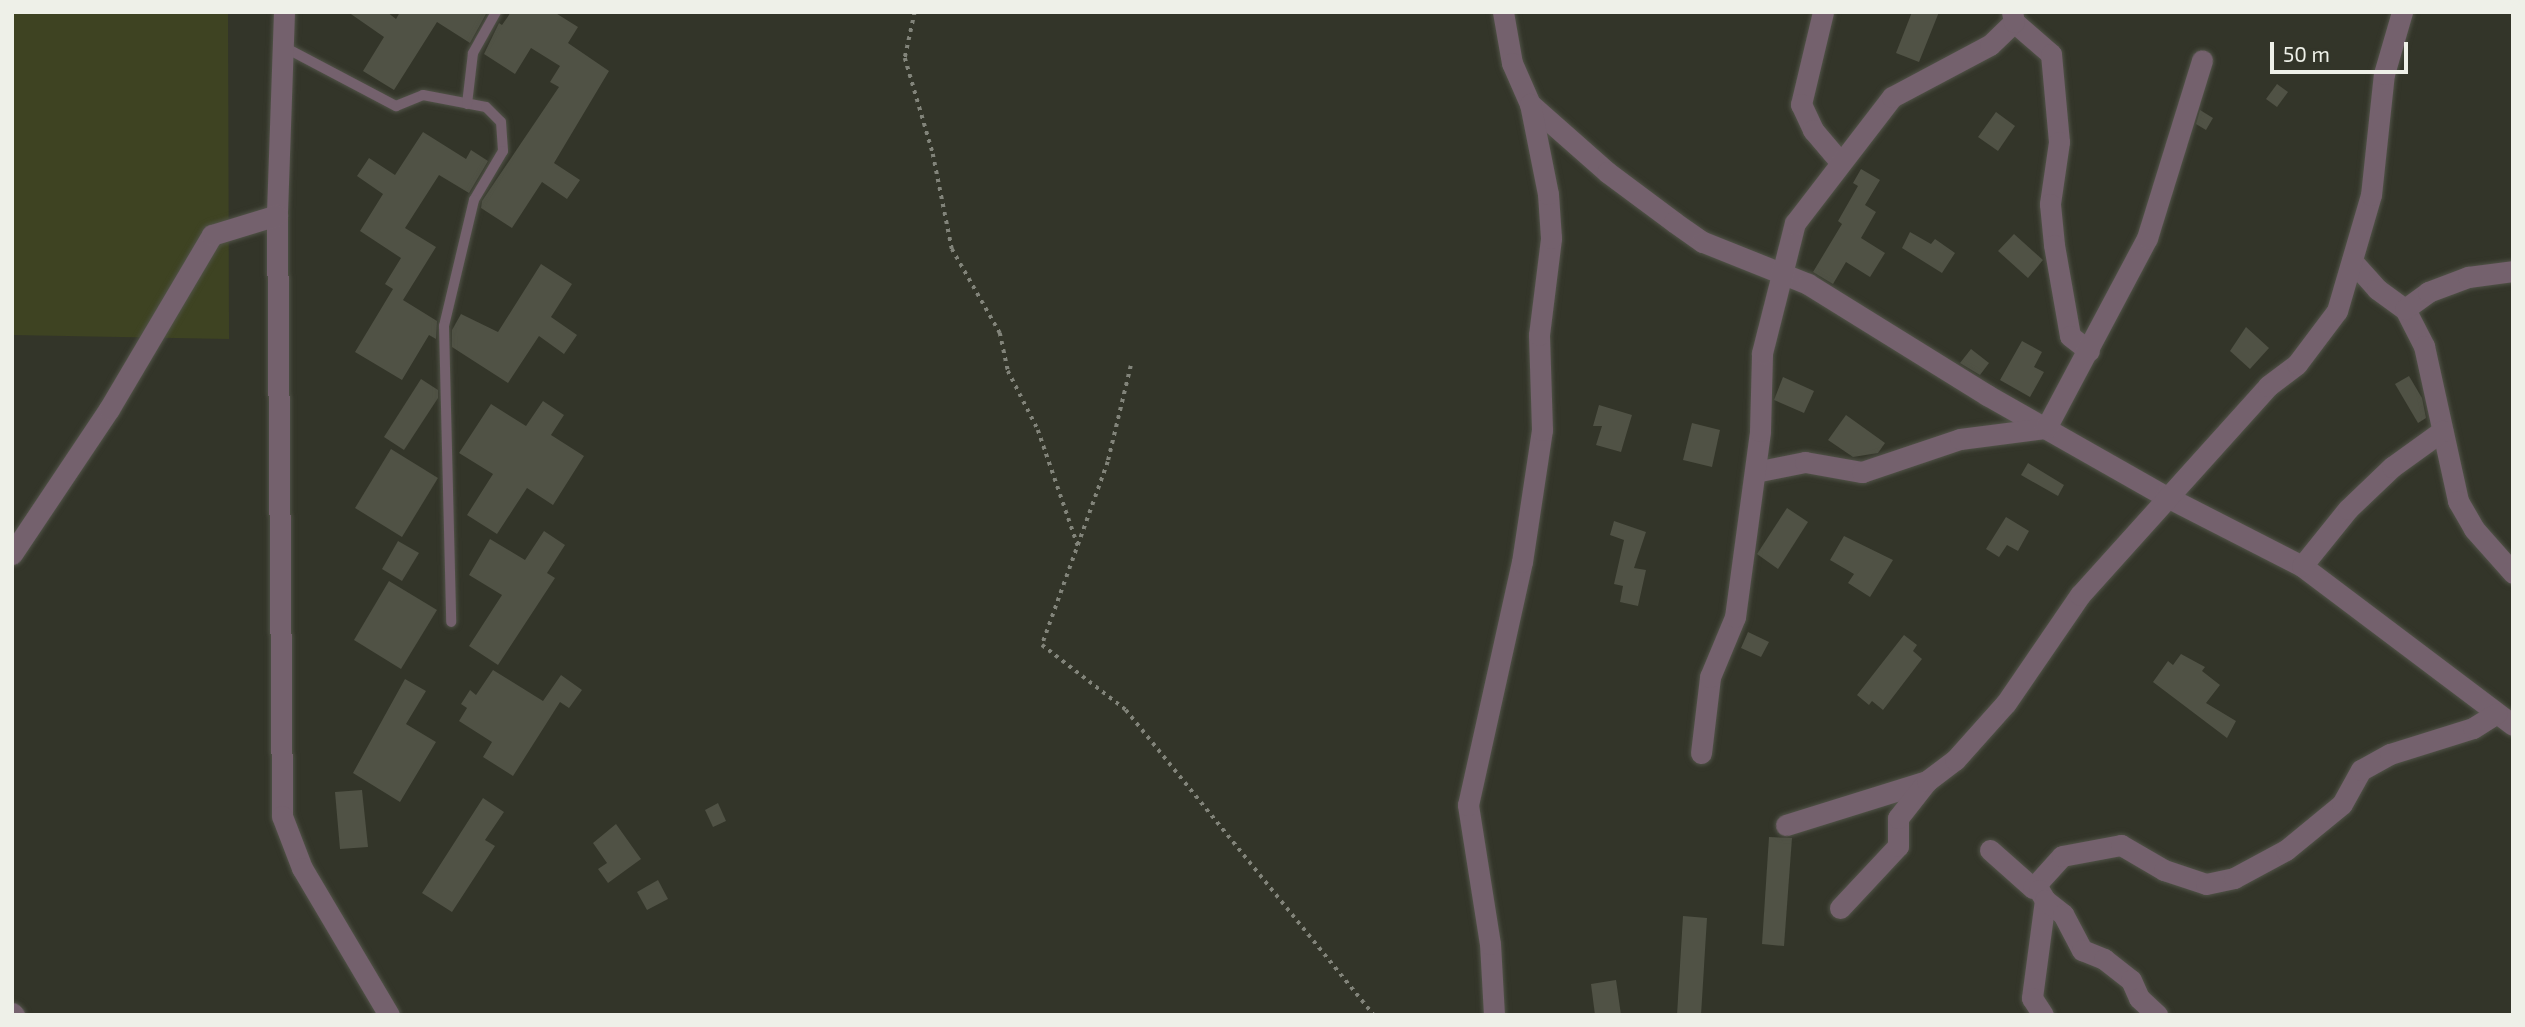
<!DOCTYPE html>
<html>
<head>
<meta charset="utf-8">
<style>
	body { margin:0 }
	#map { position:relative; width:2525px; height:1027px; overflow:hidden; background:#333529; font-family:"Exo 2",sans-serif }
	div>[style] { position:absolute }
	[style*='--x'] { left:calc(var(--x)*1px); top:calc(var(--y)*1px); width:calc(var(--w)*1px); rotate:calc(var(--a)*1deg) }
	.green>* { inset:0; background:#3e4322 }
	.building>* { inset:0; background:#505245 }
	.path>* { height:3.5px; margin-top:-1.75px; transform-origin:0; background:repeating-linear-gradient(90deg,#82847a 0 3.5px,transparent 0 8.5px) }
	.roads { filter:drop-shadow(0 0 2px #515348) drop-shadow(0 0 2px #515348) }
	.lane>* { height:10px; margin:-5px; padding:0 5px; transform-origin:5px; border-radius:5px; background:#74616d }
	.street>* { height:21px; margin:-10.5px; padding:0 10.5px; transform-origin:10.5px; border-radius:10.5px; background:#74616d }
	span { translate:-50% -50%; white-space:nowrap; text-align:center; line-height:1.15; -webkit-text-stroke:5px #333529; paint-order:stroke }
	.frame { position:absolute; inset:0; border:14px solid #eef0e8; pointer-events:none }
	.scale { position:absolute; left:2270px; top:42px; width:138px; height:32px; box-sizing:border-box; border:4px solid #eef0e8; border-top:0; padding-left:9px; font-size:21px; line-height:24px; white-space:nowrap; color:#eef0e8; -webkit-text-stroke:5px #333529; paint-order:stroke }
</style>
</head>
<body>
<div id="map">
	<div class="green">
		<div style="clip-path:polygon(12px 12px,228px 12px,229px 339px,12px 335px)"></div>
	</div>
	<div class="building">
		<div style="clip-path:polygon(348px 12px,387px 12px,396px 19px,400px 12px,486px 14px,470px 43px,437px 22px,394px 90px,363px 71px,384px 37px)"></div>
		<div style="clip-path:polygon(511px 12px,554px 12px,578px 27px,568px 43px,609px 71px,554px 163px,580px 180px,567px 199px,542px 182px,512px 228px,481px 208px,482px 201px,559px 87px,550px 82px,560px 66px,531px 48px,515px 74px,484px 54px,499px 23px,502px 25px)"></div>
		<div style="clip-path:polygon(1912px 12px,1939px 12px,1919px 62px,1896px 53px)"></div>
		<div style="clip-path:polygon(2277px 84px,2288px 92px,2277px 107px,2266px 99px)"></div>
		<div style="clip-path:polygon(2200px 110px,2213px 118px,2206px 130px,2196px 124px)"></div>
		<div style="clip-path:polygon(1996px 112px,2015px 126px,1998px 151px,1978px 137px)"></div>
		<div style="clip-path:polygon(423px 132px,466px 159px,471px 150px,488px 161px,469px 193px,439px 175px,405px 228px,436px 247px,403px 300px,437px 321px,436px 339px,429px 335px,402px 380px,355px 352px,393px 289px,385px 284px,401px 258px,360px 231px,383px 194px,357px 176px,369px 158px,395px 175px)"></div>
		<div style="clip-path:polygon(1861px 169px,1880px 180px,1865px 205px,1876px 212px,1861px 238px,1885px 253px,1870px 277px,1846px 262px,1833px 284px,1813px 272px,1842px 224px,1838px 221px,1858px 186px,1853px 183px)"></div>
		<div style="clip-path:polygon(1910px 232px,1931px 244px,1935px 239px,1955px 253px,1942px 273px,1902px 248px)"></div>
		<div style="clip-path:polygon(2014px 234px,2043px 260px,2028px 278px,1998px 251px)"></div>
		<div style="clip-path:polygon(541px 264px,572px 284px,551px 317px,577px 335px,564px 354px,539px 336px,508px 383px,452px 347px,452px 330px,461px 314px,498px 332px)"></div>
		<div style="clip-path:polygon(2246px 327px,2269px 348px,2250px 369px,2230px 351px)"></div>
		<div style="clip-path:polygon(2022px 341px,2042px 352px,2034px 367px,2044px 372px,2030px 397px,2000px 380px)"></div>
		<div style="clip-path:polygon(1971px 349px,1989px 363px,1980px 375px,1960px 363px)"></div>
		<div style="clip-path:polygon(2409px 376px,2422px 398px,2426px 418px,2418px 423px,2395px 384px)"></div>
		<div style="clip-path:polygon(1783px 377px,1814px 391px,1804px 413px,1774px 400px)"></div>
		<div style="clip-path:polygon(421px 379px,438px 390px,438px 398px,404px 450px,384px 437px)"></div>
		<div style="clip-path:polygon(543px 401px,564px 415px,551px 435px,584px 456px,553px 505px,527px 488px,497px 534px,467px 515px,493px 474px,459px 453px,491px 404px,526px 426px)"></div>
		<div style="clip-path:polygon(1599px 405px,1632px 415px,1621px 452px,1596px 445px,1602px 426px,1593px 426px)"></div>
		<div style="clip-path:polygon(1846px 415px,1885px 443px,1878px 453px,1853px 457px,1828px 440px)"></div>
		<div style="clip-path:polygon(1692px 423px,1720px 430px,1712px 467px,1683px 460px)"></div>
		<div style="clip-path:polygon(391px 449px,438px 478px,402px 537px,355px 508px)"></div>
		<div style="clip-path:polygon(2028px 463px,2064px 485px,2058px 496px,2021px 475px)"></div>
		<div style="clip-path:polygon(1787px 508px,1808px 522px,1778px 569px,1757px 554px)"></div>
		<div style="clip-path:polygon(2006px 517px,2029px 531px,2018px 551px,2007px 545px,1999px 557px,1986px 549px)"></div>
		<div style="clip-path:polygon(1614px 521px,1646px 532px,1634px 568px,1646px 570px,1638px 606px,1620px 602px,1623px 586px,1614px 584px,1624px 540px,1610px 535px)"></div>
		<div style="clip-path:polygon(544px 531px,565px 545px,547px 573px,555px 578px,498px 665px,469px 646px,502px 595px,469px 575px,490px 539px,525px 560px)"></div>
		<div style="clip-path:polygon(1844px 536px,1893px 560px,1870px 597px,1848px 583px,1854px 574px,1830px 560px)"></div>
		<div style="clip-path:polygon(398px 541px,419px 553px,402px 581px,382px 569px)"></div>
		<div style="clip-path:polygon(389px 581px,437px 610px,401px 669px,354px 640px)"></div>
		<div style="clip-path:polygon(1748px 632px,1769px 642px,1761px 657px,1741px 648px)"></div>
		<div style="clip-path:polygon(1904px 635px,1917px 645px,1913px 651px,1922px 659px,1883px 710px,1872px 701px,1869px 705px,1857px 695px)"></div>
		<div style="clip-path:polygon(2181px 654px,2205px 667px,2202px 671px,2220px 685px,2206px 703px,2236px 721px,2227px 738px,2153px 682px,2168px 661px,2173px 665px)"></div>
		<div style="clip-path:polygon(493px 670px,543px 701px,561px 675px,582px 690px,569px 708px,560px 702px,513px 776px,483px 757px,492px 742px,459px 721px,467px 708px,461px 704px,470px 690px,476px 695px)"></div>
		<div style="clip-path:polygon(405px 679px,426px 691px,406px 724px,436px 742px,400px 802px,353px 773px)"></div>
		<div style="clip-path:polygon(362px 790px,368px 847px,340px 849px,335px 792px)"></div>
		<div style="clip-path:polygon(483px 798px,504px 812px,485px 840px,495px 846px,452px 912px,422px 893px)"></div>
		<div style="clip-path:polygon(718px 803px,726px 821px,713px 827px,705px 810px)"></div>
		<div style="clip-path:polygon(616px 824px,641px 859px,608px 883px,598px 869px,607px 863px,593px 843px)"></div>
		<div style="clip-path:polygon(1769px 837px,1792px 838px,1784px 946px,1762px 944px)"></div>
		<div style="clip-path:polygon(658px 880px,668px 899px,647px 910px,637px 892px)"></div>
		<div style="clip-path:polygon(1683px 916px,1707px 918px,1701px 1015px,1677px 1015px)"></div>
		<div style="clip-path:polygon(1616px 980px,1621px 1015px,1595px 1015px,1591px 984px)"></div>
	</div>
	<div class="path">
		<div style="--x:915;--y:12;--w:47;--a:102.3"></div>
		<div style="--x:905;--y:58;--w:100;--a:73.7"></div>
		<div style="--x:933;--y:154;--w:97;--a:78.7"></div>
		<div style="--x:952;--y:249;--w:97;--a:60.3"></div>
		<div style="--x:1000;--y:333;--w:39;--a:78"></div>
		<div style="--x:1008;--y:371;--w:66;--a:63"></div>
		<div style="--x:1038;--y:430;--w:123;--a:71"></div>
		<div style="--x:1131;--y:366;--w:99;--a:103.5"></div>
		<div style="--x:1108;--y:462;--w:195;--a:109.8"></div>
		<div style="--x:1042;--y:645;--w:106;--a:37.7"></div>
		<div style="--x:1126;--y:710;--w:393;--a:50.9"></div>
	</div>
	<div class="roads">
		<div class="lane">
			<div style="--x:284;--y:47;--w:127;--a:27.8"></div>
			<div style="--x:396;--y:106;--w:29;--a:-22"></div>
			<div style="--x:423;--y:95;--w:64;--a:10.8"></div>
			<div style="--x:486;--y:107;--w:21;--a:45"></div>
			<div style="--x:501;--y:122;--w:29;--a:86"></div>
			<div style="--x:503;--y:151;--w:57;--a:120.6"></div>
			<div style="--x:474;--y:200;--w:130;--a:103.4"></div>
			<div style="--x:444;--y:326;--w:296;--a:88.6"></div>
			<div style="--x:467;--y:104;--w:51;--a:-83.3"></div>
			<div style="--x:473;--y:53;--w:47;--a:-60.7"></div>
		</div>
		<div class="street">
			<div style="--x:284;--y:12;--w:203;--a:92"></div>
			<div style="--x:277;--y:215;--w:601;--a:89.52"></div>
			<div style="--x:282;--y:816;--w:56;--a:69"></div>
			<div style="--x:302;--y:868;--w:171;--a:59.4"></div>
			<div style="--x:1503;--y:12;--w:52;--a:80"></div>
			<div style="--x:1512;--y:63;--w:45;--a:66.3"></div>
			<div style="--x:1530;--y:104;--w:103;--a:41.4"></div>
			<div style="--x:1607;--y:172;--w:84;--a:36.7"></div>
			<div style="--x:1674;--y:222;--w:35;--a:35"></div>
			<div style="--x:1703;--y:242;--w:113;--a:21.8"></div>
			<div style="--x:1808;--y:284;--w:211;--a:31.8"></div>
			<div style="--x:1987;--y:395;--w:205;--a:29.6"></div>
			<div style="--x:2165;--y:496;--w:154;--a:27.1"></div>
			<div style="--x:2302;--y:566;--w:264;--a:37"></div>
			<div style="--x:1823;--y:12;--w:95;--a:103.4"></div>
			<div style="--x:1801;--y:104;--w:29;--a:65"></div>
			<div style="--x:1813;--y:130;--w:43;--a:49.7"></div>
			<div style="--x:2014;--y:22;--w:49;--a:40.9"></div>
			<div style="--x:2051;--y:54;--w:88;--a:84.8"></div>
			<div style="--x:2059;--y:142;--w:63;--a:98.3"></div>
			<div style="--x:2050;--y:204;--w:41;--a:84.4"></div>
			<div style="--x:2054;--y:245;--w:92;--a:80"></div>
			<div style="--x:2070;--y:336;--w:24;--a:38"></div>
			<div style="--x:2352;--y:261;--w:38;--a:48"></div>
			<div style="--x:2377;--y:289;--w:34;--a:36"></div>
			<div style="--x:2405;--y:309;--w:42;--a:62.8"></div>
			<div style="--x:2424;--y:346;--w:159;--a:77.6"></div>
			<div style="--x:2458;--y:501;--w:32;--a:60"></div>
			<div style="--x:2474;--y:529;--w:59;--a:48.4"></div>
			<div style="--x:2405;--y:309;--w:29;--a:-36"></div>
			<div style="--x:2428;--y:292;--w:43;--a:-20.6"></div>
			<div style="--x:2468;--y:277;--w:45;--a:-7.6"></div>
			<div style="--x:1755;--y:472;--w:51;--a:-11.3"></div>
			<div style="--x:1805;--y:462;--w:58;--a:10"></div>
			<div style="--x:1862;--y:472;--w:103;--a:-18.6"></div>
			<div style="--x:1960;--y:439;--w:87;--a:-7.3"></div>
			<div style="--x:2046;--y:428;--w:215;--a:-62"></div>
			<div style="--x:2147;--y:238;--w:186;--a:-72.8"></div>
			<div style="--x:12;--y:554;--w:174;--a:-56.2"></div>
			<div style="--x:109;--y:409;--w:202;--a:-59.4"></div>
			<div style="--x:212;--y:235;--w:68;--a:-17.1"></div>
			<div style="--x:2302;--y:566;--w:73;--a:-51.1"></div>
			<div style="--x:2348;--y:509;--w:61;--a:-43.7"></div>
			<div style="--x:2392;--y:467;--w:62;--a:-35.8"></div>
			<div style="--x:1701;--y:753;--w:77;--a:-83.2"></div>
			<div style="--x:1710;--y:677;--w:65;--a:-67.4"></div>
			<div style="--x:1735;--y:617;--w:188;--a:-82.3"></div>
			<div style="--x:1760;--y:431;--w:78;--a:-88.5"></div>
			<div style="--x:1762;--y:353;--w:134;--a:-75.8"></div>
			<div style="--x:1795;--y:223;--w:159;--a:-52.4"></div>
			<div style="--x:1892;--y:97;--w:111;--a:-28"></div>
			<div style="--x:1990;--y:45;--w:33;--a:-44"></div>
			<div style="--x:2014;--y:22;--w:10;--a:-101"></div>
			<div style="--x:1786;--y:825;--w:148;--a:-17.3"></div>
			<div style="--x:1990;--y:850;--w:57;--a:41.5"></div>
			<div style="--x:2033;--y:888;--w:43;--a:-47.8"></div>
			<div style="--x:2062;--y:856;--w:60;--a:-10.6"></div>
			<div style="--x:2121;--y:845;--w:50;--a:30.2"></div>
			<div style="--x:2164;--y:870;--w:44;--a:18.4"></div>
			<div style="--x:2206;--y:884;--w:29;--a:-12"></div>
			<div style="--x:2234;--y:878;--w:59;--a:-28.3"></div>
			<div style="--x:2286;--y:850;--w:72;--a:-39.4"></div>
			<div style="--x:2342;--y:804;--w:39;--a:-61"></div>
			<div style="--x:2361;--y:770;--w:33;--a:-29"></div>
			<div style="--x:2390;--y:754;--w:87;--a:-17.4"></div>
			<div style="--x:2473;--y:728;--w:28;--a:-32"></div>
			<div style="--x:2039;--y:890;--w:12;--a:59"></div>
			<div style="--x:2045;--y:900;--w:99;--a:97.6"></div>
			<div style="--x:2032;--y:998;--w:20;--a:57"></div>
			<div style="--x:2045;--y:900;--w:23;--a:38"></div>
			<div style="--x:2063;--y:914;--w:41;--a:62.2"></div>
			<div style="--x:2082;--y:950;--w:24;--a:22"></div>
			<div style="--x:2104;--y:959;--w:34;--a:38"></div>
			<div style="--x:2131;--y:980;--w:20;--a:66"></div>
			<div style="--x:2139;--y:998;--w:25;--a:43"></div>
			<div style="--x:1840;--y:908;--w:85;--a:-46.9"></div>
			<div style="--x:1898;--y:846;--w:28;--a:-90"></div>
			<div style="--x:1898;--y:818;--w:47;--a:-51.9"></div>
			<div style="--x:1927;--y:781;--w:35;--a:-37"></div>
			<div style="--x:1955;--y:760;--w:76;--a:-48.2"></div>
			<div style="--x:2006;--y:703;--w:131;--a:-55.6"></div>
			<div style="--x:2080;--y:595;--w:281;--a:-48"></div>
			<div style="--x:2268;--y:386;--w:36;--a:-37"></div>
			<div style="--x:2297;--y:364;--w:66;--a:-53"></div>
			<div style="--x:2337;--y:311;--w:121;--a:-73.7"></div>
			<div style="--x:2371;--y:195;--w:122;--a:-83.9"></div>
			<div style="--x:2384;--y:74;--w:65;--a:-73.8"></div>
			<div style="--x:12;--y:1013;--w:3;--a:45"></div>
			<div style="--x:1494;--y:1015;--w:71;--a:-93.2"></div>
			<div style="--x:1490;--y:944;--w:141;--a:-99"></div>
			<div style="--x:1468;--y:805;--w:249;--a:-77.5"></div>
			<div style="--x:1522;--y:562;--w:134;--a:-81.4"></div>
			<div style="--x:1542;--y:430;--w:95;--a:-91.8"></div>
			<div style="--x:1539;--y:335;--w:98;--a:-82.9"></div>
			<div style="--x:1551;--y:238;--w:44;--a:-93.9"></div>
			<div style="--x:1548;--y:194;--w:92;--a:-101.3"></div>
		</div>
	</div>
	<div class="frame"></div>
	<div class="scale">50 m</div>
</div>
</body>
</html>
